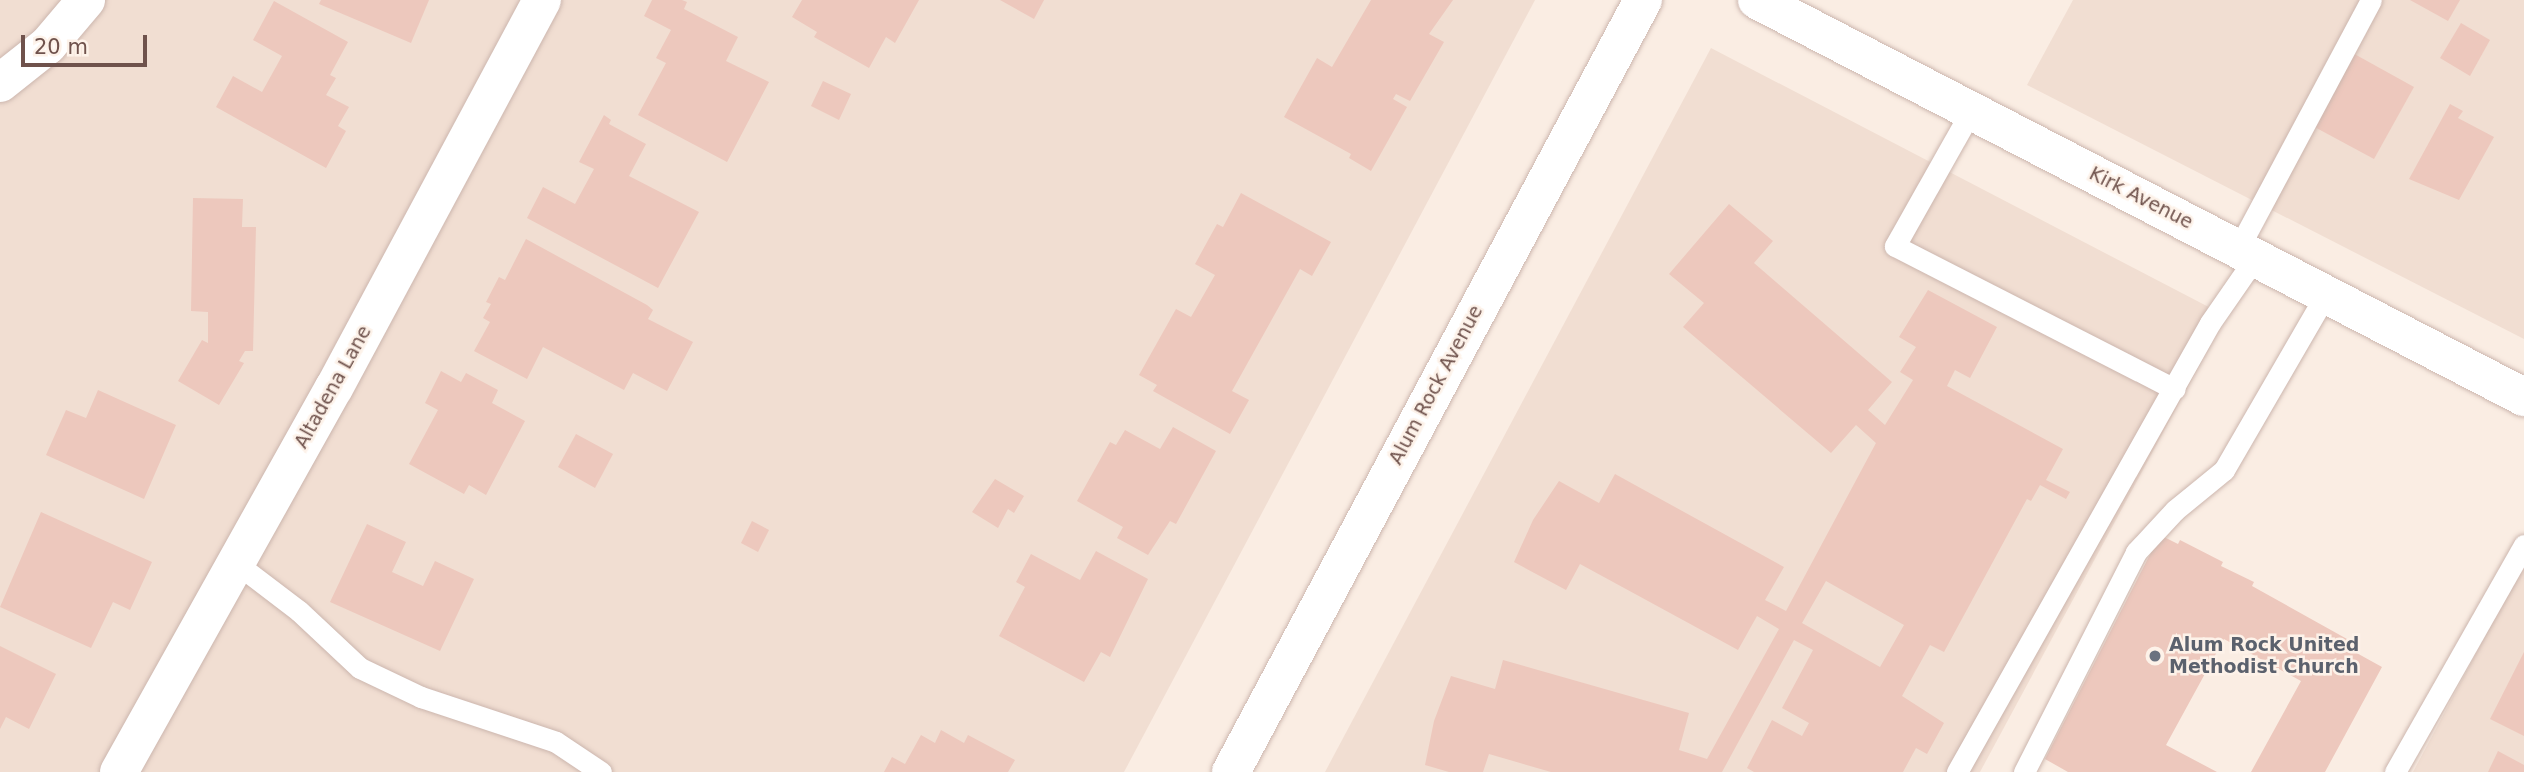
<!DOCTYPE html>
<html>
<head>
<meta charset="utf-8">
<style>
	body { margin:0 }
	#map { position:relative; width:2524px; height:772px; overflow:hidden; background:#faede3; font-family:"DejaVu Sans",sans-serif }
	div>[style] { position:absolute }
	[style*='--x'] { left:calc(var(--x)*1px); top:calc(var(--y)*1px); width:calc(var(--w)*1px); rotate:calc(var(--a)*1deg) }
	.residential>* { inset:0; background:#f1ded2 }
	.building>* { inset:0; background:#edc8bd }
	.roads { filter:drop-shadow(0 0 2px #ccb6ae) drop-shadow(0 0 2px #ccb6ae) }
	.lane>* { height:21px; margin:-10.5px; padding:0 10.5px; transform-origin:10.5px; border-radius:10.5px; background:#fff }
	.street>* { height:38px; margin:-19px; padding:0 19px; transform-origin:19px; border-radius:19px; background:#fff }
	.secondary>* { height:38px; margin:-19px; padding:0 19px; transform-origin:19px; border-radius:19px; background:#fff }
	.dots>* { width:19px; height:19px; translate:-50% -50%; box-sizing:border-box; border:4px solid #fdf2e9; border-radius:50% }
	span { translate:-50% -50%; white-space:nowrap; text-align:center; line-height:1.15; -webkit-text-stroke:5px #fdf2e9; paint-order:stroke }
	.street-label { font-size:19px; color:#6f524c }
	.worship-label { font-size:19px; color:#5b616d; font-weight:700 }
	.left { translate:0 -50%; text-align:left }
	.scale { position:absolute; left:21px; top:35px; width:126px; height:32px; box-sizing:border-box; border:4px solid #6f524c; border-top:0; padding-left:9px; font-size:21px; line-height:24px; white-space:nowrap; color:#6f524c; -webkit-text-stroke:5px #fdf2e9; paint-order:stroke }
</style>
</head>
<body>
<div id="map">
	<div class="residential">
		<div style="clip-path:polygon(0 0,1535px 0,1124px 772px,0 772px)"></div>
		<div style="clip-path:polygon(2073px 0,2524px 0,2524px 339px,2027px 85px)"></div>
		<div style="clip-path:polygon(1711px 48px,2226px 316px,1980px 772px,1325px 772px)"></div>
		<div style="clip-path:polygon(2524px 563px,2524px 772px,2413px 772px)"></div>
	</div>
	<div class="building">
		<div style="clip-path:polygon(321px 0,429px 0,411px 43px,319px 4px)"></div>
		<div style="clip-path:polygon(652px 0,682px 0,687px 2px,684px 9px,738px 37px,726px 61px,769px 82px,727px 162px,638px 115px,666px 63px,656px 58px,671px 30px,644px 16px)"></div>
		<div style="clip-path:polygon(802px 0,919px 0,895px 43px,886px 37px,869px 68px,814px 37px,817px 32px,792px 17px)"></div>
		<div style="clip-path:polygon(1000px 0,1044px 0,1034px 19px)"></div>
		<div style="clip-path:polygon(1371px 0,1453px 0,1429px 34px,1444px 42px,1410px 101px,1396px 94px,1393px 99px,1407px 107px,1371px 171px,1349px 158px,1351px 154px,1284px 117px,1317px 58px,1332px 67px)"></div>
		<div style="clip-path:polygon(2410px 0,2460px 0,2448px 21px)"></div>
		<div style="clip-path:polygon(274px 1px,348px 42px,330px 75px,336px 78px,326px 95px,349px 107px,338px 126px,346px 131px,326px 168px,216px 107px,233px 76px,262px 92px,282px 56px,253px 40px)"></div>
		<div style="clip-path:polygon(2461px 23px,2490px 40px,2470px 76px,2440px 58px)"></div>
		<div style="clip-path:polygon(2349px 51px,2414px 87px,2374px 159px,2309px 124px)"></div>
		<div style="clip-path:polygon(823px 81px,851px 94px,839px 120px,811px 106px)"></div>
		<div style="clip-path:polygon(2450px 104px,2463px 111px,2458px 118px,2494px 137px,2459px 200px,2409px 179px)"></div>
		<div style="clip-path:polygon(604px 115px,611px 120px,609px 124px,646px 144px,629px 176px,699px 212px,658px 288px,527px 218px,543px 187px,575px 204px,594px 169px,579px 162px)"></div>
		<div style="clip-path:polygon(1241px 193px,1331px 242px,1312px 276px,1300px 269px,1232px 391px,1249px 400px,1230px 434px,1153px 391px,1157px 385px,1139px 375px,1176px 309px,1191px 317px,1215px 275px,1195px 264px,1217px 224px,1223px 227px)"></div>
		<div style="clip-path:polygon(193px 198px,243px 199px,242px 227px,256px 227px,253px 351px,245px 351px,239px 361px,244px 363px,219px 405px,178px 381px,202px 340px,208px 343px,208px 312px,191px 311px)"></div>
		<div style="clip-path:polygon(evenodd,1729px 204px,1773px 241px,1754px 263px,1892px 382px,1868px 410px,1885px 425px,1913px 380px,1900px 372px,1916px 347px,1899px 337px,1928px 290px,1997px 327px,1970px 378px,1955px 370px,1947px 386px,2063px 449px,2046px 480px,2070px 492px,2066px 499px,2040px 485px,2031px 501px,2027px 499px,1944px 652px,1930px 645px,1902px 696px,1944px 723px,1927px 754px,1916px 748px,1903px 772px,1754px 772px,1747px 768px,1772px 720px,1802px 736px,1809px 723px,1782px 708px,1813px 650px,1794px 640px,1722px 772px,1551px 772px,1489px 754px,1483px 772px,1449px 772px,1425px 765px,1434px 721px,1451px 676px,1495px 689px,1503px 660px,1689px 713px,1679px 750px,1707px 759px,1779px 629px,1757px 616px,1738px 650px,1580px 564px,1566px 590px,1514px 562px,1533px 520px,1559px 481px,1599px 503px,1615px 474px,1784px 567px,1765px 600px,1786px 611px,1876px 443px,1856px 425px,1831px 453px,1683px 327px,1704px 303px,1669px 274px,1729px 204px,1826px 581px,1904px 625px,1880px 667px,1802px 623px,1826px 581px)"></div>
		<div style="clip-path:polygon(526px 239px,647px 305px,653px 310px,648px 319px,693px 342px,667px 391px,633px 373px,624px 390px,543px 347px,527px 379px,474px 351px,490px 322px,483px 318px,491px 304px,486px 302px,499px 277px,505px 280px)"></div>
		<div style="clip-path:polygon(441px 371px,461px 382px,466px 373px,498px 390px,492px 403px,525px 421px,486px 495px,469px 485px,464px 494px,409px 464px,438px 410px,425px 403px)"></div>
		<div style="clip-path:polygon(98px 390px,176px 425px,144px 499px,46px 455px,66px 410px,86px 418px)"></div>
		<div style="clip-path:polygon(1173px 427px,1216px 451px,1176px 524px,1170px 521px,1148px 555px,1117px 538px,1123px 527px,1077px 501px,1110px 442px,1116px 445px,1125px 430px,1160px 449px)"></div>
		<div style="clip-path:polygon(576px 434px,613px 454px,595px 488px,558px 467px)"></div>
		<div style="clip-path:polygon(995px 479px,1024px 496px,1014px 513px,1008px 509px,998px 528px,972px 512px)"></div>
		<div style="clip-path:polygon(41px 512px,152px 562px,130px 610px,113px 602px,91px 648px,0 607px)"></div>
		<div style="clip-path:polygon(752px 521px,769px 530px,758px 552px,741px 543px)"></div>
		<div style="clip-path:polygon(367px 524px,406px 542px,392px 572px,423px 586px,435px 561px,474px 579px,440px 651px,330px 602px)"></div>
		<div style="clip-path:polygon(2160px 535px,2178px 544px,2180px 540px,2223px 562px,2221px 566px,2254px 582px,2252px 586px,2347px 639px,2344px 646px,2382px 667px,2325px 772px,2251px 772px,2301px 681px,2224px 639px,2166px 745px,2217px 772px,2068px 772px,2045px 759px)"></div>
		<div style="clip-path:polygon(1096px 551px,1148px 579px,1110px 657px,1101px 652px,1084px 682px,999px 636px,1025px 587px,1016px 582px,1031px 554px,1080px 580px)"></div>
		<div style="clip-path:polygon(0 646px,56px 674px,29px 729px,6px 717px,0 729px)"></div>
		<div style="clip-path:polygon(2524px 652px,2524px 736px,2490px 719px)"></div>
		<div style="clip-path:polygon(941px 730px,964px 743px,968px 735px,1015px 760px,1008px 772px,884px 772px,892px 757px,905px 764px,921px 735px,935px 743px)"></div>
		<div style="clip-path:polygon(2498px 751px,2524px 765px,2524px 772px,2488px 772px)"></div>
	</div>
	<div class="roads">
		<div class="lane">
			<div style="--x:1971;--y:111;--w:155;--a:119.4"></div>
			<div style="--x:1895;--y:246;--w:314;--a:27.1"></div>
			<div style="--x:2238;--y:249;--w:282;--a:-61.9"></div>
			<div style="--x:236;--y:563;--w:79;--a:37.3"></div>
			<div style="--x:299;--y:611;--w:83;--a:43.1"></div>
			<div style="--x:360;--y:668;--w:68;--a:25.4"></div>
			<div style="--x:421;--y:697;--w:142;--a:18.4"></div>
			<div style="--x:556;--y:742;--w:54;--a:33.7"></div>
			<div style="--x:1957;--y:772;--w:515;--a:-60.6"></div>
			<div style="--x:2210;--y:323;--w:79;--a:-55.3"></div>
			<div style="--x:2024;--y:772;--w:247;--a:-63"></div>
			<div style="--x:2136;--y:552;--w:57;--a:-47.1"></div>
			<div style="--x:2175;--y:510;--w:63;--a:-39.2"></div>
			<div style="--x:2224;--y:470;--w:203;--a:-59.9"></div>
			<div style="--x:2395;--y:772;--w:261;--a:-60.4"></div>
		</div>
		<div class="street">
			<div style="--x:0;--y:83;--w:61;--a:-38.4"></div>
			<div style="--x:48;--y:45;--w:59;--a:-49.8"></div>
			<div style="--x:119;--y:772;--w:440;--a:-60.8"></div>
			<div style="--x:334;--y:388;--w:440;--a:-61.8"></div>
		</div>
		<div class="secondary">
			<div style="--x:1757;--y:0;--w:864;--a:27.37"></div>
			<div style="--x:1231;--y:772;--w:875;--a:-61.91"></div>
		</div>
	</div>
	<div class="dots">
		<div style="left:2155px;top:656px;background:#6b7280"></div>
	</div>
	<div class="street-label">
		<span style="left:2141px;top:198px;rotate:27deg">Kirk Avenue</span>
		<span style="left:1436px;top:385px;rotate:-62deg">Alum Rock Avenue</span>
		<span style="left:333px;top:387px;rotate:-61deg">Altadena Lane</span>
	</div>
	<div class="worship-label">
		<span class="left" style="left:2169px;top:656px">Alum Rock United<br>Methodist Church</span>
	</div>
	<div class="scale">20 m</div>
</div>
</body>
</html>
